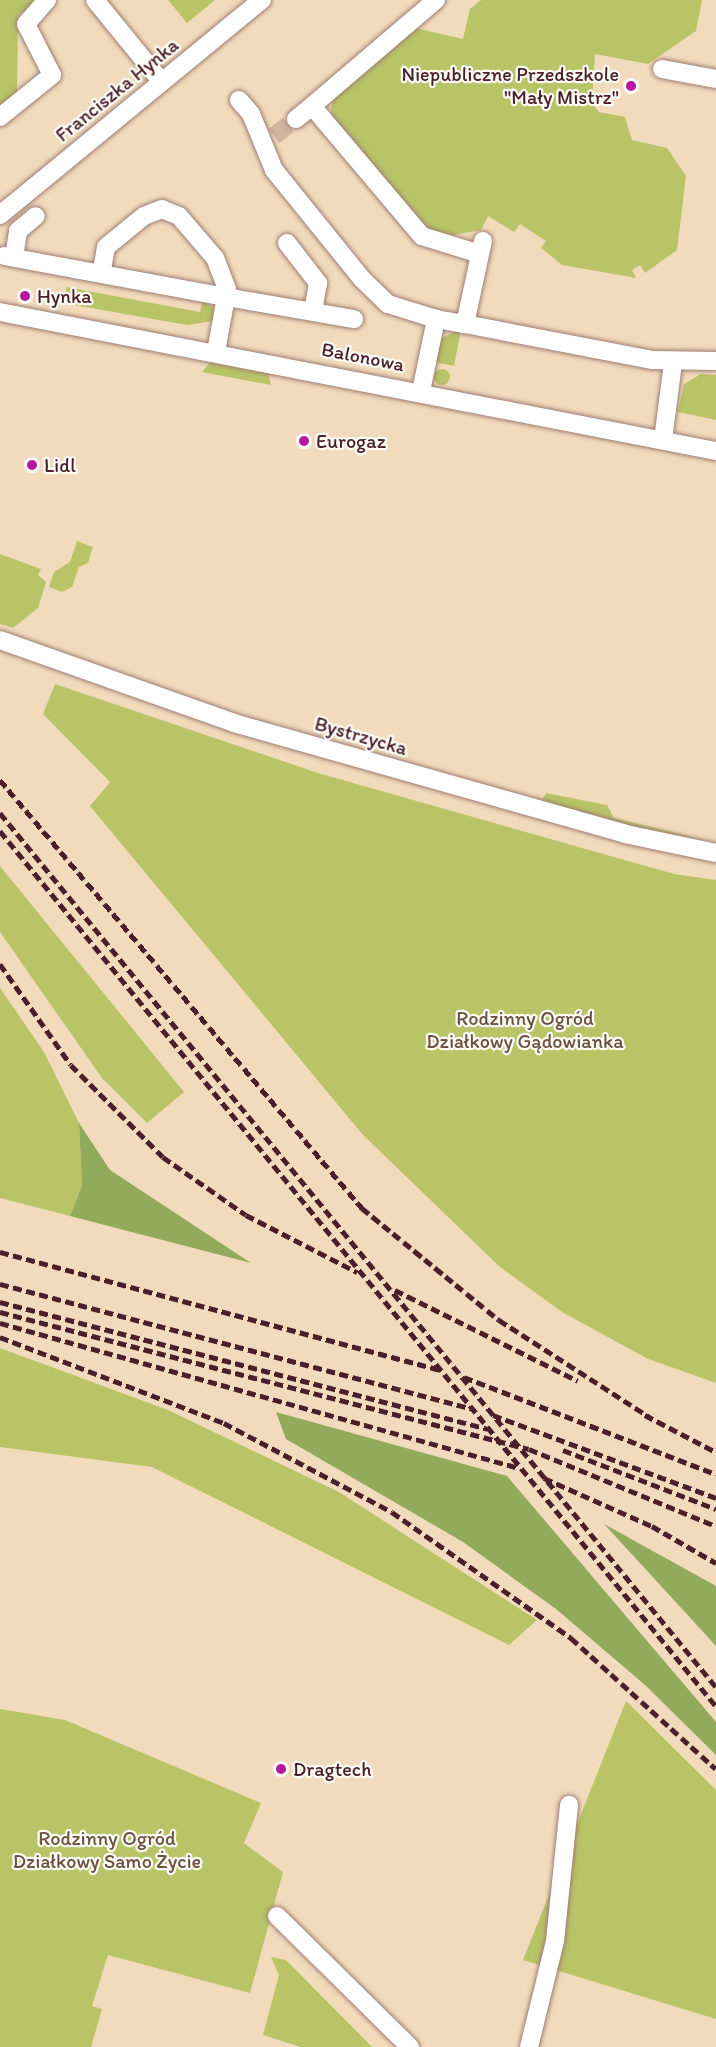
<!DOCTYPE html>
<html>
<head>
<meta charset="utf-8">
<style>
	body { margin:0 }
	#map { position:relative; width:716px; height:2047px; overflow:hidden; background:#f2dbbc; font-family:Itim,sans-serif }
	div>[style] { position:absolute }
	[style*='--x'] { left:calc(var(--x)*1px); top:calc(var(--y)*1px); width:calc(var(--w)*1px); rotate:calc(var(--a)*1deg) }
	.green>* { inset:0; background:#b8c466 }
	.round { border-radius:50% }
	.forest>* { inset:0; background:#92aa5b }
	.minor-tunnel>* { height:18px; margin-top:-9px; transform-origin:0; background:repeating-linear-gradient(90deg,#d0b59f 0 18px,transparent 0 27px) }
	.roads { filter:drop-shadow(0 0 2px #9e7d74) drop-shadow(0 0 2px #9e7d74) }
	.minor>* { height:18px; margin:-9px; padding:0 9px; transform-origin:9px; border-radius:9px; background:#fff }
	.rail>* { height:4.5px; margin-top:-2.25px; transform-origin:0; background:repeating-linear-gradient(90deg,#4a1f2b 0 9px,transparent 0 13.5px) }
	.dots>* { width:16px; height:16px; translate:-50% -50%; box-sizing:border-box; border:3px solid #fdfcf7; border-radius:50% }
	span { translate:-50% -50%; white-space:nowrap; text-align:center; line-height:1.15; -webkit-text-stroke:4.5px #fdfcf7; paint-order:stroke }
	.poi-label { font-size:20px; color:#4a1f2b }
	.right { translate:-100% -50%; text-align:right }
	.left { translate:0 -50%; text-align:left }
	.street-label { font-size:20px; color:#4a1f2b }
	.park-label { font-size:20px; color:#6b513d }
</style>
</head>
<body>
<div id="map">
	<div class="green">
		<div style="clip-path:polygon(0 0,39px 0,18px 16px,17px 94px,0 108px)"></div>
		<div style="clip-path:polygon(168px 0,215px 0,187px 23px)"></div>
		<div style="clip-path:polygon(481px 0,702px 0,696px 31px,648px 64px,595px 54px,592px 104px,599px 112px,625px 117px,632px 140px,667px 148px,686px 176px,677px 250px,645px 273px,640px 265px,632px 270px,636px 278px,562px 265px,541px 248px,546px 241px,520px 224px,514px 232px,488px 216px,481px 230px,442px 237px,413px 218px,331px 120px,332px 89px,407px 26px,463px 39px,470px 9px)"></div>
		<div style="clip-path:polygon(66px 287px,200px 312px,203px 300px,213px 308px,214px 321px,187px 325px,68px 304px)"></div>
		<div style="clip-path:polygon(461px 329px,454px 366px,434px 362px,439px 339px)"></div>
		<div style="clip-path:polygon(211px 361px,268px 373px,271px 385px,202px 372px)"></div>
		<div class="round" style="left:434px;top:369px;width:16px;height:16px"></div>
		<div style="clip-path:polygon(701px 374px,716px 375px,716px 420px,678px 412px,684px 384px)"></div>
		<div style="clip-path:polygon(77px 541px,93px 547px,88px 563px,79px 567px,72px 587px,62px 592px,49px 587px,54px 572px,70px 562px)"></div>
		<div style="clip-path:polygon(0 554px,41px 569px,38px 575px,46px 582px,38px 608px,13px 628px,0 624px)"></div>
		<div style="clip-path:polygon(55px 684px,318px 773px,674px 874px,716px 880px,716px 1383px,648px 1359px,562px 1312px,500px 1267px,363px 1135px,90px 806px,110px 782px,43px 714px)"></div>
		<div style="clip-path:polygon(546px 793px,607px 805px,614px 818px,702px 839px,646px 830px,542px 801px)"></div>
		<div style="clip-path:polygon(0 866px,184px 1092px,147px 1123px,102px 1078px,0 932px)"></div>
		<div style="clip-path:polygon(0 988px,44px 1052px,79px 1123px,82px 1187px,70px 1216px,0 1198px)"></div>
		<div style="clip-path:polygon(0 1348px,168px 1410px,339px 1492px,537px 1620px,509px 1645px,152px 1467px,0 1447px)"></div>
		<div style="clip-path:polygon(626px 1701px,716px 1790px,716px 2019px,523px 1960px)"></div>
		<div style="clip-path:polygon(0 1709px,65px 1720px,261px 1803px,244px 1843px,283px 1872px,250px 1993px,108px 1955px,92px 2006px,102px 2009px,91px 2047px,0 2047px)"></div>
		<div style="clip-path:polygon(271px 1957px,286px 1960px,372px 2047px,301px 2047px,263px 2035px,279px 1975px)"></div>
	</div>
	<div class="forest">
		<div style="clip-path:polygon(79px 1123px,110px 1170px,251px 1263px,70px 1216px,82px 1186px)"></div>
		<div style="clip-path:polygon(276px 1412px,507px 1476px,716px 1722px,716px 1755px,645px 1685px,556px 1609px,463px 1542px,286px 1439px)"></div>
		<div style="clip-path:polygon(604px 1524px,716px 1586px,716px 1646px,639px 1562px)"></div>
	</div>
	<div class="minor-tunnel">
		<div style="--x:274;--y:136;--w:28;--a:-38"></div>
	</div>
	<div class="roads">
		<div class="minor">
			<div style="--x:95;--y:0;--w:104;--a:50.8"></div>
			<div style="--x:436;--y:0;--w:163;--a:139.5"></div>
			<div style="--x:312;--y:106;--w:170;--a:49.8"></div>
			<div style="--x:422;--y:236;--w:58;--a:17.2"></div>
			<div style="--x:662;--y:69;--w:55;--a:10.5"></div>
			<div style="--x:239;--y:100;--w:18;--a:49"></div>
			<div style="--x:251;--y:114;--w:61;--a:67.7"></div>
			<div style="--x:274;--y:170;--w:140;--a:51.1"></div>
			<div style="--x:362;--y:279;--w:36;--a:44"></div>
			<div style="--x:388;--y:304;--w:50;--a:17.4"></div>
			<div style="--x:0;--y:117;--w:67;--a:-38.9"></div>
			<div style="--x:52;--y:75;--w:57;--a:-117"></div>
			<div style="--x:26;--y:24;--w:32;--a:-49"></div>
			<div style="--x:296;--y:119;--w:21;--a:-39"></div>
			<div style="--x:0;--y:215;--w:339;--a:-39.4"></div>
			<div style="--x:287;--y:243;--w:51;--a:52.2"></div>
			<div style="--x:318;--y:283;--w:29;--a:100"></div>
			<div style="--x:4;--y:256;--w:226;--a:10.5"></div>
			<div style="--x:226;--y:297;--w:8;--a:-83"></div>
			<div style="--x:227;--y:289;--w:33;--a:-111"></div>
			<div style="--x:215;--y:258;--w:55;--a:-130.6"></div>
			<div style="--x:179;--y:216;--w:18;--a:-158"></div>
			<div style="--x:162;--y:209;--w:19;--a:159"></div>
			<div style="--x:144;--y:216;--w:49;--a:140.8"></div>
			<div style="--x:106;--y:247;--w:27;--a:100"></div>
			<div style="--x:14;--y:257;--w:26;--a:-81"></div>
			<div style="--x:18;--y:231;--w:23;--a:-40"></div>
			<div style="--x:0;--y:312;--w:729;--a:10.99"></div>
			<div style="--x:465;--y:324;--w:190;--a:10.9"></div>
			<div style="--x:652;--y:360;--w:64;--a:0.9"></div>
			<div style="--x:216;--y:352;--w:56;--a:-79.7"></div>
			<div style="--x:226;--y:297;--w:130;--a:9.8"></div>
			<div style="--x:421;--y:391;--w:74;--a:-78.2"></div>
			<div style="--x:436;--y:319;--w:29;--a:10"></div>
			<div style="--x:465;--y:324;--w:85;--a:-77.8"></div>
			<div style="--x:663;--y:440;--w:78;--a:-82.6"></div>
			<div style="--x:0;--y:640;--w:248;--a:19.5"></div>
			<div style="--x:234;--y:723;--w:406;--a:15.8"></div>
			<div style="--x:625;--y:834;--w:93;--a:11.8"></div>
			<div style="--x:277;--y:1916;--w:187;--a:44.6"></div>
			<div style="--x:529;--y:2047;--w:109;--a:-76.2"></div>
			<div style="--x:555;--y:1941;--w:137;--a:-84.1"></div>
		</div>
	</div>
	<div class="rail">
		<div style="--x:0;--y:780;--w:561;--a:49.78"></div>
		<div style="--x:362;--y:1208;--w:177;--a:39.3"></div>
		<div style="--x:499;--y:1320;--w:181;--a:32.8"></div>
		<div style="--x:0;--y:813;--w:1130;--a:50.67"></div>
		<div style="--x:0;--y:831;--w:1131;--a:50.71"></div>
		<div style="--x:0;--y:964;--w:123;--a:54.9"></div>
		<div style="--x:71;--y:1065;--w:130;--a:45"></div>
		<div style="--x:163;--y:1157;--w:101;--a:34.9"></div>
		<div style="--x:246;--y:1215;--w:125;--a:27.2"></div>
		<div style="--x:0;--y:1252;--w:457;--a:15"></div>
		<div style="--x:0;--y:1284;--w:489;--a:14.8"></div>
		<div style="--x:395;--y:1290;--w:204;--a:26.4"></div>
		<div style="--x:0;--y:1302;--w:504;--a:14.59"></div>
		<div style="--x:0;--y:1312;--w:546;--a:14.52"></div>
		<div style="--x:529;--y:1449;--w:202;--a:22.4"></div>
		<div style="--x:0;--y:1323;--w:539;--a:15.61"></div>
		<div style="--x:0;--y:1337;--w:240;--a:21"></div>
		<div style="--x:224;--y:1423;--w:190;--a:27.9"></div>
		<div style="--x:392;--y:1512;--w:219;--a:35.1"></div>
		<div style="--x:571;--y:1638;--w:195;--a:42.1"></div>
		<div style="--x:464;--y:1377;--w:270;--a:21.1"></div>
		<div style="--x:493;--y:1415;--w:238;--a:20.4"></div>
		<div style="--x:645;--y:1415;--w:80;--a:27.5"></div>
		<div style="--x:563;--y:1450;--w:164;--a:21.1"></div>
		<div style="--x:544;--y:1478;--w:118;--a:24"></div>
		<div style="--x:652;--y:1526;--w:74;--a:30"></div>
	</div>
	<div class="dots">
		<div style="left:631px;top:86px;background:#b5179e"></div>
		<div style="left:25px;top:296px;background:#b5179e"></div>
		<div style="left:304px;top:441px;background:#b5179e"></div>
		<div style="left:32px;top:465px;background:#b5179e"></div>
		<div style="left:281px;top:1769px;background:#b5179e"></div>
	</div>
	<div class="poi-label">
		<span class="right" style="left:619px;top:86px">Niepubliczne Przedszkole<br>"Mały Mistrz"</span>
		<span class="left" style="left:37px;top:296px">Hynka</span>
		<span class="left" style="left:316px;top:441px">Eurogaz</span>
		<span class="left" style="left:44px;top:465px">Lidl</span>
		<span class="left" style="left:293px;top:1769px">Dragtech</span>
	</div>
	<div class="street-label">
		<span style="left:117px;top:90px;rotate:-39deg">Franciszka Hynka</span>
		<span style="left:363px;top:357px;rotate:11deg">Balonowa</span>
		<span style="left:361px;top:736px;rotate:16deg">Bystrzycka</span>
	</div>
	<div class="park-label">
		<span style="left:525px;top:1030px">Rodzinny Ogród<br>Działkowy Gądowianka</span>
		<span style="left:107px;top:1850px">Rodzinny Ogród<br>Działkowy Samo Życie</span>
	</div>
</div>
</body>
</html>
